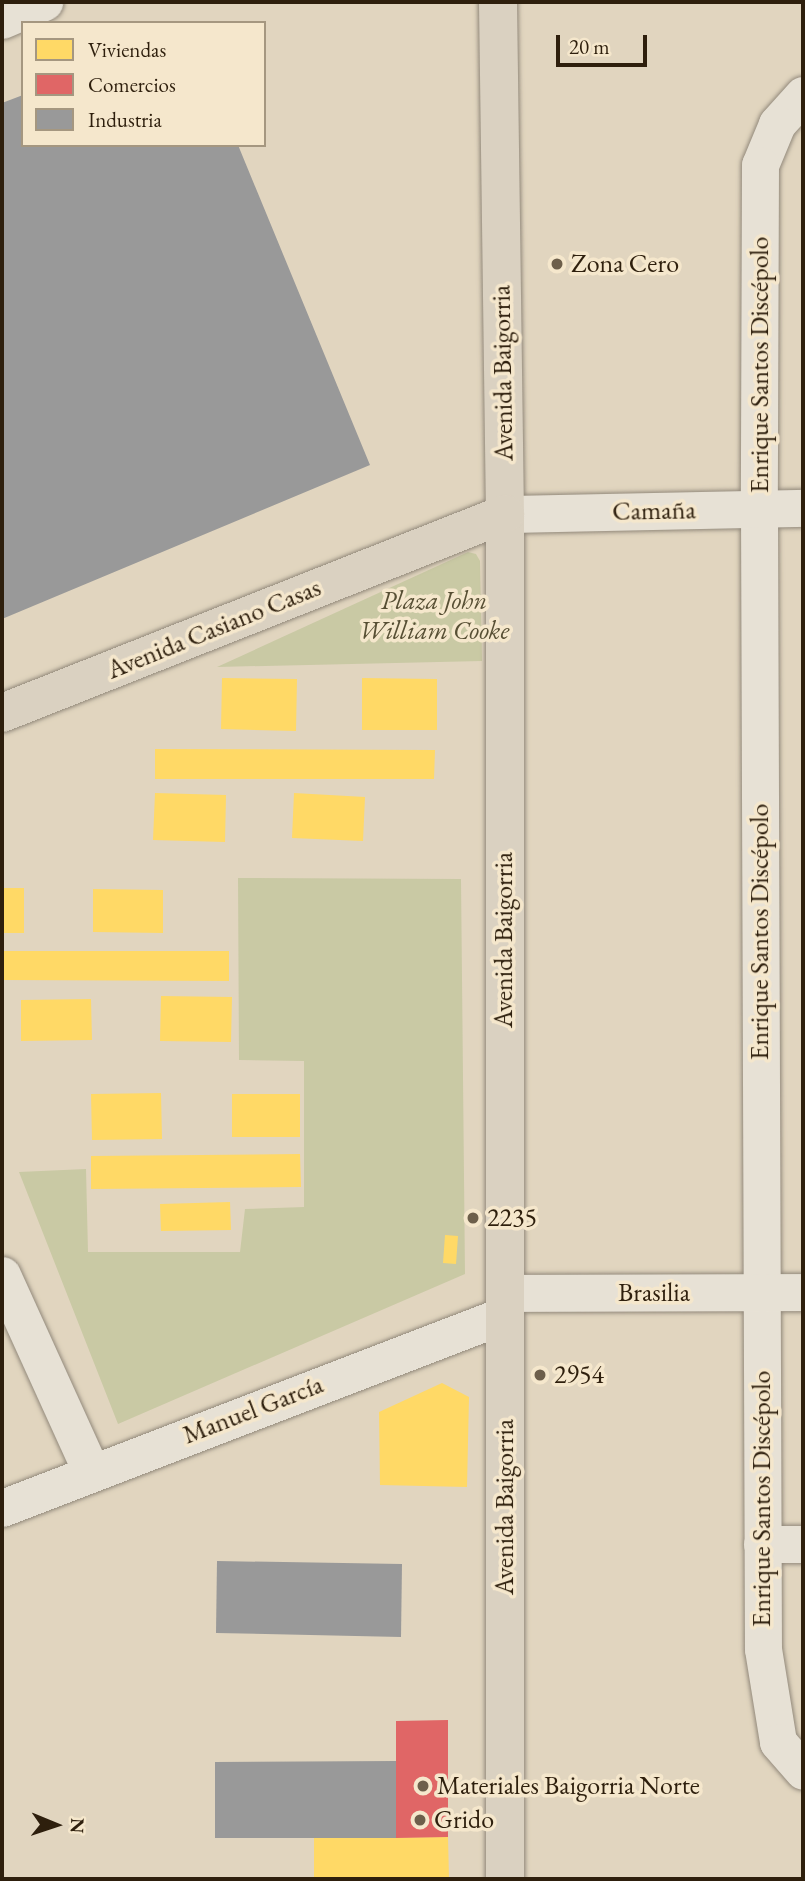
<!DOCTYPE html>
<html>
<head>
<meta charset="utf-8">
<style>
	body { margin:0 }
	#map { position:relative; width:805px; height:1881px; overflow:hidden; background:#e1d5bf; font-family:"EB Garamond",serif }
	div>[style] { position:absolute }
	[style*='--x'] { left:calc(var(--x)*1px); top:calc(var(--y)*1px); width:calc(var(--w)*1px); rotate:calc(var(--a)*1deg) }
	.green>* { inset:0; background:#c9c9a4 }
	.homes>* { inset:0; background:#ffd966 }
	.shops>* { inset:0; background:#e06666 }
	.industry>* { inset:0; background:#999 }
	.roads { filter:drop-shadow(0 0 2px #92897b) drop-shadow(0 0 2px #92897b) }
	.minor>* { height:37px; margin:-18.5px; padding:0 18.5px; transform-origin:18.5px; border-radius:18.5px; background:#e7e1d5 }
	.major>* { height:38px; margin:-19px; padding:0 19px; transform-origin:19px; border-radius:19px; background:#dad1c1 }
	.dots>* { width:19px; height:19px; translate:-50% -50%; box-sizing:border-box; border:4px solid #f5e7cc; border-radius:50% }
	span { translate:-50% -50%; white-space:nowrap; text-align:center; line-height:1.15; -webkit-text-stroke:7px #f5e7cc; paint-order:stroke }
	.poi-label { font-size:26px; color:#2e1f0d }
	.left { translate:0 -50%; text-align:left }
	.street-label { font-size:26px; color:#2e1f0d }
	.park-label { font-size:26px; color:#574f34; font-style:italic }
	.frame { position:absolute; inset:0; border:4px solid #2e1f0d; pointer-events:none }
	.legend { position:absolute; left:21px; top:21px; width:245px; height:126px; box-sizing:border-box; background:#f5e7cc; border:2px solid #a59780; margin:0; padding:9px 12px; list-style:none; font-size:21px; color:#2e1f0d }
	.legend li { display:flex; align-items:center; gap:14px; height:35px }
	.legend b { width:35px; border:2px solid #a59780 }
	.north { position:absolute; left:21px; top:1790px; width:70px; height:70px; -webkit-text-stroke:5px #f5e7cc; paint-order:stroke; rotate:92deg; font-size:19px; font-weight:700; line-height:28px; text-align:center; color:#2e1f0d }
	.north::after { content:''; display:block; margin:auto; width:24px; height:32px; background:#2e1f0d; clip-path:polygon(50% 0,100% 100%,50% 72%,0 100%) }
	.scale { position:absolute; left:556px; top:35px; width:91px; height:32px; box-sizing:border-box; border:4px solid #2e1f0d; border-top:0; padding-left:9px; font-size:21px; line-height:24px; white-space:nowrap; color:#2e1f0d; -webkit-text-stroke:5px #f5e7cc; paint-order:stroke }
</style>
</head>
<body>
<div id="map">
	<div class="green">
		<div style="clip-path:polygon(468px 552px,476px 554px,480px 561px,482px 661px,217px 667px)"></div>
		<div style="clip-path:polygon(238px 878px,461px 879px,465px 1274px,118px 1424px,19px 1172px,86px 1169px,88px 1252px,240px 1252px,245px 1209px,304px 1207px,304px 1061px,239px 1060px)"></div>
	</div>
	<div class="homes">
		<div style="clip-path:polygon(222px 678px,297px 679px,296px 731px,221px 729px)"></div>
		<div style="clip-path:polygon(362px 678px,437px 679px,437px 730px,362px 730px)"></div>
		<div style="clip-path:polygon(155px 749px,435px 750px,434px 779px,155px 779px)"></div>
		<div style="clip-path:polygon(155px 793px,226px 795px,225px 842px,153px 840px)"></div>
		<div style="clip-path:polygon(294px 793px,365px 797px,363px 841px,292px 838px)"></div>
		<div style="clip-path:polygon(2px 888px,24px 888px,24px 933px,2px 933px)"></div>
		<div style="clip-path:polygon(93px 889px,163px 890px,163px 933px,93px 932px)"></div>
		<div style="clip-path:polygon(2px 951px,229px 951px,229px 981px,2px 980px)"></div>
		<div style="clip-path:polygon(161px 996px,232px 997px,231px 1042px,160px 1041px)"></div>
		<div style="clip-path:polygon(91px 999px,92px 1040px,21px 1041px,21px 1000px)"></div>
		<div style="clip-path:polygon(161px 1093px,162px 1139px,92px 1140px,91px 1094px)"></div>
		<div style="clip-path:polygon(232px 1094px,300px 1094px,300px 1137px,232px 1137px)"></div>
		<div style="clip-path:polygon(300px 1154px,301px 1187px,91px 1189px,91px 1156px)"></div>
		<div style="clip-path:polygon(230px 1202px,231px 1230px,161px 1231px,160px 1204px)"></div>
		<div style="clip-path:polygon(445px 1235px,458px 1236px,456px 1264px,443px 1263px)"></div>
		<div style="clip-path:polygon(442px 1383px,469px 1397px,467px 1487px,380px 1485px,379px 1412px)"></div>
		<div style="clip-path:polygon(448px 1837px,449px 1879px,314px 1879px,314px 1838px)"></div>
	</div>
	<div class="shops">
		<div style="clip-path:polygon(448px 1720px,448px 1837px,396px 1838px,396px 1721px)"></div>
	</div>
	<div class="industry">
		<div style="clip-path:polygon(23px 95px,23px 145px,238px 145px,370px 465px,2px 619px,2px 103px)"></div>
		<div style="clip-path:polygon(217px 1561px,402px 1564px,401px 1637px,216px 1633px)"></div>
		<div style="clip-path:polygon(396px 1761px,396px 1838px,215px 1838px,215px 1762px)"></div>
	</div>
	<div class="roads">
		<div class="minor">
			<div style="--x:2;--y:20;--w:46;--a:-23.2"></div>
			<div style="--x:803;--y:95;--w:39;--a:132"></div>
			<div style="--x:777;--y:124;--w:44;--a:112.5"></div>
			<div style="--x:760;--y:165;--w:344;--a:90.2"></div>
			<div style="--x:759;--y:509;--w:1140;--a:89.8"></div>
			<div style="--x:763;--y:1649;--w:94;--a:80.8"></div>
			<div style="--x:778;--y:1742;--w:38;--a:49"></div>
			<div style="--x:505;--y:514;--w:298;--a:-1.2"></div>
			<div style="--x:2;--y:1275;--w:215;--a:65.6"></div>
			<div style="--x:504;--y:1293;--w:299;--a:-0.2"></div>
			<div style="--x:2;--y:1508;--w:538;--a:-21.03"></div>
			<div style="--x:762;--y:1544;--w:41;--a:0"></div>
		</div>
		<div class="major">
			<div style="--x:498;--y:2;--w:512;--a:89.22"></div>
			<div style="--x:505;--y:514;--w:1365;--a:90"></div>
			<div style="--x:2;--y:713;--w:541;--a:-21.59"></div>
		</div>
	</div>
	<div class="dots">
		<div style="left:557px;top:264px;background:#6d5f4b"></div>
		<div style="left:473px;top:1218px;background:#6d5f4b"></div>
		<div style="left:540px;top:1375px;background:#6d5f4b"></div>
		<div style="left:423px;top:1786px;background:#6d5f4b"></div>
		<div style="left:420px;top:1820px;background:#6d5f4b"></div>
	</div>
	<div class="poi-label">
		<span class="left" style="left:571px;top:264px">Zona Cero</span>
		<span class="left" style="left:487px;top:1218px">2235</span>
		<span class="left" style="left:554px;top:1375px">2954</span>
		<span class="left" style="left:437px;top:1786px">Materiales Baigorria Norte</span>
		<span class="left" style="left:434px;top:1820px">Grido</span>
	</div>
	<div class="street-label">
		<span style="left:760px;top:365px;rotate:-90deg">Enrique Santos Discépolo</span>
		<span style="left:503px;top:373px;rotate:-91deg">Avenida Baigorria</span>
		<span style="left:654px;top:511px;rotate:-1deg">Camaña</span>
		<span style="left:214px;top:629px;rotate:-22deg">Avenida Casiano Casas</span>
		<span style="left:760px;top:932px;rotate:-90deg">Enrique Santos Discépolo</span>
		<span style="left:504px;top:940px;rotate:-90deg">Avenida Baigorria</span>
		<span style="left:654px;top:1293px">Brasilia</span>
		<span style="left:253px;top:1410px;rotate:-21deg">Manuel García</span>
		<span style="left:762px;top:1499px;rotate:-90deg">Enrique Santos Discépolo</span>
		<span style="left:505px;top:1507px;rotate:-90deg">Avenida Baigorria</span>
	</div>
	<div class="park-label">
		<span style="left:434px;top:616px">Plaza John<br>William Cooke</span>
	</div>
	<div class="frame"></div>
	<ul class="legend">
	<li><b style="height:19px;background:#ffd966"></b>Viviendas</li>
	<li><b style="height:19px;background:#e06666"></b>Comercios</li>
	<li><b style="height:19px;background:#999"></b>Industria</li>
	</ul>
	<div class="north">N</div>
	<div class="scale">20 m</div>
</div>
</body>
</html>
